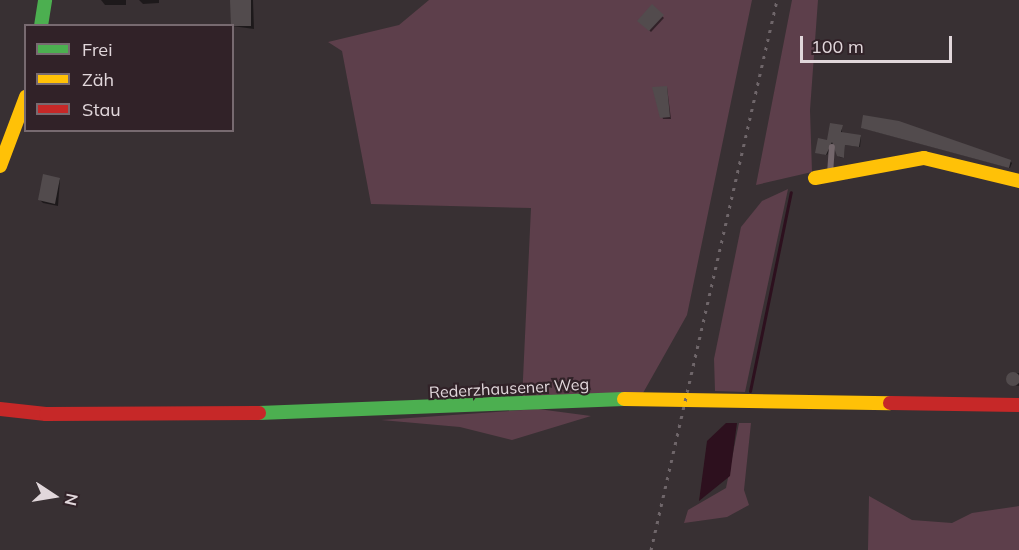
<!DOCTYPE html>
<html>
<head>
<meta charset="utf-8">
<style>
	body { margin:0 }
	#map { position:relative; width:1019px; height:550px; overflow:hidden; background:#383033; font-family:Mulish,sans-serif }
	div>[style] { position:absolute }
	[style*='--x'] { left:calc(var(--x)*1px); top:calc(var(--y)*1px); width:calc(var(--w)*1px); rotate:calc(var(--a)*1deg) }
	.green>* { inset:0; background:#5d3f4b }
	.water>* { inset:0; background:#2d101e }
	.shadow>* { inset:0; background:#0007 }
	.stream>* { height:3px; margin:-1.5px; padding:0 1.5px; transform-origin:1.5px; border-radius:1.5px; background:#2d101e }
	.building>* { inset:0; background:#524b4d }
	.round { border-radius:50% }
	.lane>* { height:6px; margin:-3px; padding:0 3px; transform-origin:3px; border-radius:3px; background:#74676c }
	.fast>* { height:14px; margin:-7px; padding:0 7px; transform-origin:7px; border-radius:7px; background:#4caf50 }
	.slow>* { height:14px; margin:-7px; padding:0 7px; transform-origin:7px; border-radius:7px; background:#ffc107 }
	.jam>* { height:14px; margin:-7px; padding:0 7px; transform-origin:7px; border-radius:7px; background:#c62828 }
	.rail>* { height:3px; margin-top:-1.5px; transform-origin:0; background:repeating-linear-gradient(90deg,#6f666a 0 3px,transparent 0 9px) }
	span { translate:-50% -50%; white-space:nowrap; text-align:center; line-height:1.15; -webkit-text-stroke:4.5px #312228; paint-order:stroke }
	.street-label { font-size:16px; color:#e1d7db }
	.legend { position:absolute; left:24px; top:24px; width:210px; height:108px; box-sizing:border-box; background:#312228; border:2px solid #776a70; margin:0; padding:8px 10px; list-style:none; font-size:18px; color:#e1d7db }
	.legend li { display:flex; align-items:center; gap:12px; height:30px }
	.legend b { width:30px; border:2px solid #776a70 }
	.north { position:absolute; left:24px; top:466px; width:60px; height:60px; -webkit-text-stroke:4px #312228; paint-order:stroke; rotate:102deg; font-size:16px; font-weight:700; line-height:24px; text-align:center; color:#e1d7db }
	.north::after { content:''; display:block; margin:auto; width:21px; height:27px; background:#e1d7db; clip-path:polygon(50% 0,100% 100%,50% 72%,0 100%) }
	.scale { position:absolute; left:800px; top:36px; width:152px; height:27px; box-sizing:border-box; border:3px solid #e1d7db; border-top:0; padding-left:8px; font-size:18px; line-height:21px; white-space:nowrap; color:#e1d7db; -webkit-text-stroke:4px #312228; paint-order:stroke }
</style>
</head>
<body>
<div id="map">
	<div class="green">
		<div style="clip-path:polygon(429px 0,752px 0,687px 315px,643px 393px,522px 400px,531px 208px,371px 204px,342px 51px,328px 42px,399px 25px)"></div>
		<div style="clip-path:polygon(792px 0,818px 0,810px 110px,812px 172px,756px 185px)"></div>
		<div style="clip-path:polygon(788px 189px,745px 392px,715px 391px,714px 359px,741px 227px,762px 201px)"></div>
		<div style="clip-path:polygon(538px 409px,591px 416px,512px 440px,460px 427px,381px 420px)"></div>
		<div style="clip-path:polygon(739px 423px,751px 423px,744px 490px,749px 505px,727px 517px,684px 523px,688px 510px,726px 488px)"></div>
		<div style="clip-path:polygon(869px 496px,912px 520px,952px 523px,972px 513px,1019px 506px,1019px 550px,868px 550px)"></div>
	</div>
	<div class="water">
		<div style="clip-path:polygon(726px 423px,737px 423px,730px 476px,699px 501px,707px 441px)"></div>
	</div>
	<div class="shadow">
		<div style="clip-path:polygon(126px 0,126px 5px,105px 5px,101px 0)"></div>
		<div style="clip-path:polygon(139px 0,159px 0,159px 3px,143px 4px)"></div>
		<div style="clip-path:polygon(232px 0,253px 0,254px 29px,232px 26px)"></div>
		<div style="clip-path:polygon(652px 6px,664px 18px,651px 32px,639px 21px)"></div>
		<div style="clip-path:polygon(667px 87px,671px 119px,663px 119px,654px 88px)"></div>
		<div style="clip-path:polygon(898px 123px,1011px 162px,1012px 163px,1010px 168px,862px 128px)"></div>
		<div style="clip-path:polygon(842px 126px,842px 134px,861px 137px,860px 147px,845px 145px,844px 158px,839px 157px,834px 142px,827px 155px,818px 153px)"></div>
		<div style="clip-path:polygon(60px 179px,58px 206px,43px 203px,40px 200px)"></div>
		<div style="clip-path:polygon(1012px 373px,1019px 373px,1019px 386px,1008px 384px)"></div>
	</div>
	<div class="stream">
		<div style="--x:750;--y:391;--w:203;--a:-78.4"></div>
	</div>
	<div class="building">
		<div style="clip-path:polygon(230px 0,251px 0,251px 26px,231px 26px)"></div>
		<div style="clip-path:polygon(652px 4px,664px 15px,649px 31px,637px 21px)"></div>
		<div style="clip-path:polygon(667px 86px,670px 117px,660px 118px,652px 87px)"></div>
		<div style="clip-path:polygon(863px 115px,899px 121px,1011px 160px,1009px 168px,861px 128px)"></div>
		<div style="clip-path:polygon(830px 123px,843px 125px,841px 132px,861px 135px,859px 147px,845px 145px,844px 158px,837px 156px,832px 142px,826px 155px,815px 153px,818px 138px,827px 140px)"></div>
		<div style="clip-path:polygon(43px 174px,60px 178px,55px 204px,38px 200px)"></div>
		<div class="round" style="left:1006px;top:372px;width:14px;height:14px"></div>
	</div>
	<div class="lane">
		<div style="--x:830;--y:174;--w:27;--a:-86"></div>
	</div>
	<div class="fast">
		<div style="--x:41;--y:26;--w:26;--a:-81"></div>
		<div style="--x:259;--y:413;--w:365;--a:-2.2"></div>
	</div>
	<div class="slow">
		<div style="--x:0;--y:166;--w:74;--a:-69.4"></div>
		<div style="--x:815;--y:178;--w:111;--a:-10.4"></div>
		<div style="--x:924;--y:158;--w:98;--a:13.6"></div>
		<div style="--x:624;--y:399;--w:266;--a:0.9"></div>
	</div>
	<div class="jam">
		<div style="--x:890;--y:403;--w:129;--a:0.9"></div>
		<div style="--x:0;--y:409;--w:46;--a:6.2"></div>
		<div style="--x:46;--y:414;--w:213;--a:-0.3"></div>
	</div>
	<div class="rail">
		<div style="--x:651;--y:550;--w:564;--a:-77.1"></div>
	</div>
	<div class="street-label">
		<span style="left:509px;top:388px;rotate:-3deg">Rederzhausener Weg</span>
	</div>
	<ul class="legend">
	<li><b style="height:8px;background:#4caf50"></b>Frei</li>
	<li><b style="height:8px;background:#ffc107"></b>Zäh</li>
	<li><b style="height:8px;background:#c62828"></b>Stau</li>
	</ul>
	<div class="north">N</div>
	<div class="scale">100 m</div>
</div>
</body>
</html>
